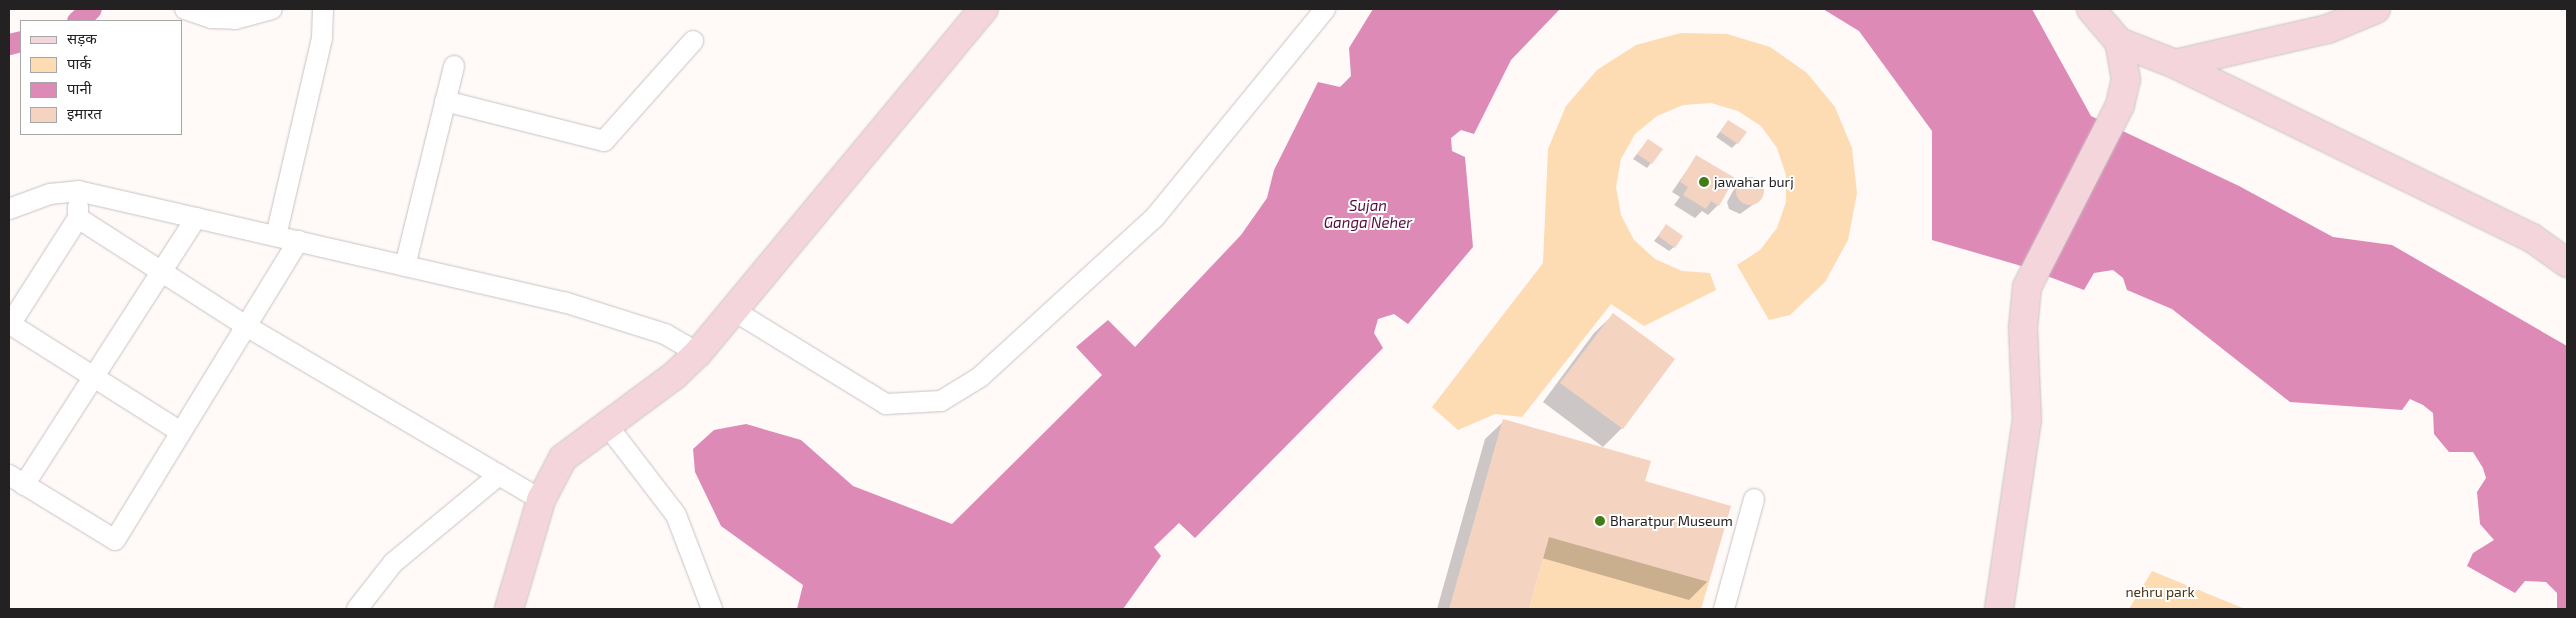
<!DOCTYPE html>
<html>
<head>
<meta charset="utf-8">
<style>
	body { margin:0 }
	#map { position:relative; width:2576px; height:618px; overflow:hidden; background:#fff9f8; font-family:"Exo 2","Noto Sans Devanagari",sans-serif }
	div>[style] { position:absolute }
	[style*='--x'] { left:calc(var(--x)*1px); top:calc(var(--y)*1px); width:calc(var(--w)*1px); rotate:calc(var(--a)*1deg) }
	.green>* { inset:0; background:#fddbb3 }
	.water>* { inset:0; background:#de8ab7 }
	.shadow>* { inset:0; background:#0003 }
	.canal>* { height:21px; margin:-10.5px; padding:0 10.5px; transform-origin:10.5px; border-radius:10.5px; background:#de8ab7 }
	.building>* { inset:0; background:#f4d3c0 }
	.round { border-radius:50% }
	.roads { filter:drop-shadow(0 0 1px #c8c3c2) drop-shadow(0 0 1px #c8c3c2) }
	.street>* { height:20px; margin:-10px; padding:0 10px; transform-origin:10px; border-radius:10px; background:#fff }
	.secondary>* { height:28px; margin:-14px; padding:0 14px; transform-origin:14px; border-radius:14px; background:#f3d5db }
	.dots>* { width:14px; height:14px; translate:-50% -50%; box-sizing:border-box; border:2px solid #fff; border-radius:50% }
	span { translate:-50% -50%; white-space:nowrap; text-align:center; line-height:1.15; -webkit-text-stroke:4px #fff; paint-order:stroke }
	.poi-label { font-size:14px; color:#232121 }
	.left { translate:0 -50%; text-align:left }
	.park-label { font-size:14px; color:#4a3211 }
	.water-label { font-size:15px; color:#580e3d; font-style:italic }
	.frame { position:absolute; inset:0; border:10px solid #232121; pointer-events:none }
	.legend { position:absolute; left:20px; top:20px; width:162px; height:115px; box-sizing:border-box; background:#fff; border:1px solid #a7a6a6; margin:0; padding:6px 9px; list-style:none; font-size:15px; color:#232121 }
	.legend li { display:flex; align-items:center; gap:10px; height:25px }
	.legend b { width:25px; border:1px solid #a7a6a6 }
</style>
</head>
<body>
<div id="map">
	<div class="green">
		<div style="clip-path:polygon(1681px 33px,1727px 34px,1770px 47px,1807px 73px,1835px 107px,1852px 148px,1857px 193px,1848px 240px,1825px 282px,1790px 315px,1769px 320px,1737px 265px,1760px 250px,1777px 228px,1786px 202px,1786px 175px,1777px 148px,1761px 126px,1738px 111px,1711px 103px,1683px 105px,1657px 116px,1635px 134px,1621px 159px,1616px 187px,1621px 215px,1634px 240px,1655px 259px,1682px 271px,1710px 273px,1716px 290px,1644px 326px,1611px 304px,1522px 417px,1495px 414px,1458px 430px,1432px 407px,1543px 263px,1548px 149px,1566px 106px,1597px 70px,1636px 45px)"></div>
		<div style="clip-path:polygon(1549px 537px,1709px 582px,1701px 609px,1529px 609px)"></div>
		<div style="clip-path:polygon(2152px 571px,2245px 609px,2129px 609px)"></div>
	</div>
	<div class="water">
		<div style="clip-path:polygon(1373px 9px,1560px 9px,1511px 60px,1474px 134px,1461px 130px,1451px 138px,1452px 151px,1465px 157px,1473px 247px,1408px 324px,1394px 314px,1378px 319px,1374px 333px,1383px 348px,1195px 538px,1179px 523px,1154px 547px,1161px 556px,1123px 609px,797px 609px,803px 585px,721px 526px,695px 472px,693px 449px,714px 430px,746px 424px,801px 440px,853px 486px,952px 524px,1102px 375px,1076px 347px,1108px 320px,1135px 347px,1241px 235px,1267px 198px,1274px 170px,1318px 82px,1340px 87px,1351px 76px,1349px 48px)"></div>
		<div style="clip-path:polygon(1823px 9px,2032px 9px,2091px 116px,2239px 186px,2333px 237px,2392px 245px,2567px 346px,2567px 609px,2557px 609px,2557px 593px,2546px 582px,2525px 581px,2515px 593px,2467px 566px,2473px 553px,2494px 540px,2480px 524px,2477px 492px,2486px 478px,2483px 468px,2473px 452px,2449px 452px,2434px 434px,2433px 413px,2423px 405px,2410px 399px,2402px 410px,2290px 402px,2172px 309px,2127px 290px,2123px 278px,2113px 270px,2094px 273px,2084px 290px,2018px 265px,1932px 240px,1932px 131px,1859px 31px)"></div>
	</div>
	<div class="shadow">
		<div style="clip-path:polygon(1728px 121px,1737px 143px,1732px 148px,1716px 137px)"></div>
		<div style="clip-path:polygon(1648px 140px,1651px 163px,1647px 168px,1633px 159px)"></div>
		<div style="clip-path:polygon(1696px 157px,1718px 205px,1708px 215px,1702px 211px,1695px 218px,1674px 205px,1680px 197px,1672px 192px)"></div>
		<div style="clip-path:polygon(1751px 179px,1759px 182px,1763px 189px,1758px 201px,1740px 214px,1729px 209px,1727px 202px,1733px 191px,1743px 180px)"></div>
		<div style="clip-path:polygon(1666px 226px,1674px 247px,1669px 251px,1654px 241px)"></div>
		<div style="clip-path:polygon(1613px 315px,1673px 360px,1622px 428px,1603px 447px,1543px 402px,1594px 333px)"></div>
		<div style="clip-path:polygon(1504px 421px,1643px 482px,1708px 581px,1689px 600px,1542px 558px,1527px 609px,1437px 609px,1485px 439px)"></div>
	</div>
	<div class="canal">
		<div style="--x:77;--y:21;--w:18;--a:-41"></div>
		<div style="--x:9;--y:44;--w:12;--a:-14"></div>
	</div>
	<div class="building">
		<div style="clip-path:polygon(1728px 120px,1747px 132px,1738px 144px,1720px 132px)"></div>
		<div style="clip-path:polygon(1648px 139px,1663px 149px,1652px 164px,1637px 154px)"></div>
		<div style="clip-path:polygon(1696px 155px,1735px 178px,1719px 206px,1711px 201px,1706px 209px,1683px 195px,1688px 187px,1680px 182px)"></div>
		<div class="round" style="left:1736px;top:177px;width:28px;height:28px"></div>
		<div style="clip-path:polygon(1666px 224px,1683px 236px,1675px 248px,1658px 236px)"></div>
		<div style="clip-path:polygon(1613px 313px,1675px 359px,1623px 429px,1560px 383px)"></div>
		<div style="clip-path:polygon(1503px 419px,1651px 461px,1645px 481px,1731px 506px,1709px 582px,1549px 537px,1529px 609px,1449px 609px)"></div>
	</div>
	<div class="roads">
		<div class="street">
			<div style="--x:185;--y:9;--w:28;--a:19"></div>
			<div style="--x:211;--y:18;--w:24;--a:2"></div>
			<div style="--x:235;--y:19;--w:38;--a:-15"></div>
			<div style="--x:445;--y:101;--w:164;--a:14.1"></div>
			<div style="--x:604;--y:141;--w:134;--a:-48.3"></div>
			<div style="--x:9;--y:209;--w:44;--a:-20.1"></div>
			<div style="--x:50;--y:194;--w:28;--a:-6"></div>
			<div style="--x:78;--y:191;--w:499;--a:12.9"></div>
			<div style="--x:564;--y:302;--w:106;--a:17.6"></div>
			<div style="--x:665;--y:334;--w:38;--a:30"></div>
			<div style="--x:78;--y:218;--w:200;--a:32.7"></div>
			<div style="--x:246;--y:326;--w:342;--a:30.5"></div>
			<div style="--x:276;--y:236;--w:203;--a:-76.9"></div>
			<div style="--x:322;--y:38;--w:29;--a:-88"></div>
			<div style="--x:405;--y:266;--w:206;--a:-76.2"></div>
			<div style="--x:733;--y:310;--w:180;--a:31.6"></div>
			<div style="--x:886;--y:404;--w:55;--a:-3.1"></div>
			<div style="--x:941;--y:401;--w:46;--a:-31.6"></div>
			<div style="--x:980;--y:377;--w:237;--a:-42.4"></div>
			<div style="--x:1155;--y:217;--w:269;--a:-50.7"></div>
			<div style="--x:10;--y:324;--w:202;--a:32.3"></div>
			<div style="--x:9;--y:326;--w:128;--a:-57.4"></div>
			<div style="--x:78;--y:218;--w:12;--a:-90"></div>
			<div style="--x:607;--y:425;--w:113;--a:52.5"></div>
			<div style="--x:676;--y:515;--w:101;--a:69"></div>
			<div style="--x:9;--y:475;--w:124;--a:31.5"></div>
			<div style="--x:115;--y:540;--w:351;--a:-58.5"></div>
			<div style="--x:24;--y:485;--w:318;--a:-57.2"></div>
			<div style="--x:357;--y:609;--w:58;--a:-52"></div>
			<div style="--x:393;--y:563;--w:138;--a:-39.7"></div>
			<div style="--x:1724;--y:609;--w:114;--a:-74.7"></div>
		</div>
		<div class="secondary">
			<div style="--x:2091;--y:9;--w:43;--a:49.7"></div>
			<div style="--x:2119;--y:42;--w:60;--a:21.4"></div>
			<div style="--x:2175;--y:64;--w:157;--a:-12.9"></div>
			<div style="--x:2328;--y:29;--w:52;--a:-22.6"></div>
			<div style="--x:2175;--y:64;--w:397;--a:26"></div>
			<div style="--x:2532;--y:238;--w:43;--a:35.5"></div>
			<div style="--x:509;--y:609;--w:114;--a:-73.6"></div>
			<div style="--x:541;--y:500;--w:47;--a:-62.4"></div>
			<div style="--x:563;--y:458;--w:139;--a:-36.5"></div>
			<div style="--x:675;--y:375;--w:32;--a:-44"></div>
			<div style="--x:698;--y:353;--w:447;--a:-50.3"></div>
			<div style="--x:1999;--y:609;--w:191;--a:-81.6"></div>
			<div style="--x:2027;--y:420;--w:92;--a:-92.5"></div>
			<div style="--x:2023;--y:328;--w:41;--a:-84.4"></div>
			<div style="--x:2027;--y:287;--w:204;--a:-62.9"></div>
			<div style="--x:2120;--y:105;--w:26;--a:-77"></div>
			<div style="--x:2126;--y:80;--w:39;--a:-100"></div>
		</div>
	</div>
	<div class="dots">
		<div style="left:1704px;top:182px;background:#417c16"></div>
		<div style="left:1600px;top:521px;background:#417c16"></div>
	</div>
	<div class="poi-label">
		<span class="left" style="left:1714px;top:182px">jawahar burj</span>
		<span class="left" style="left:1610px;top:521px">Bharatpur Museum</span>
	</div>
	<div class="park-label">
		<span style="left:2160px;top:592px">nehru park</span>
	</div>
	<div class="water-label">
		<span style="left:1368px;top:214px">Sujan<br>Ganga Neher</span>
	</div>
	<div class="frame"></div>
	<ul class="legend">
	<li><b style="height:6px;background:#f3d5db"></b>सड़क</li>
	<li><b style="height:14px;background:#fddbb3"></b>पार्क</li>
	<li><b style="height:14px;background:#de8ab7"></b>पानी</li>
	<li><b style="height:14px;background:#f4d3c0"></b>इमारत</li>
	</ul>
</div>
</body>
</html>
